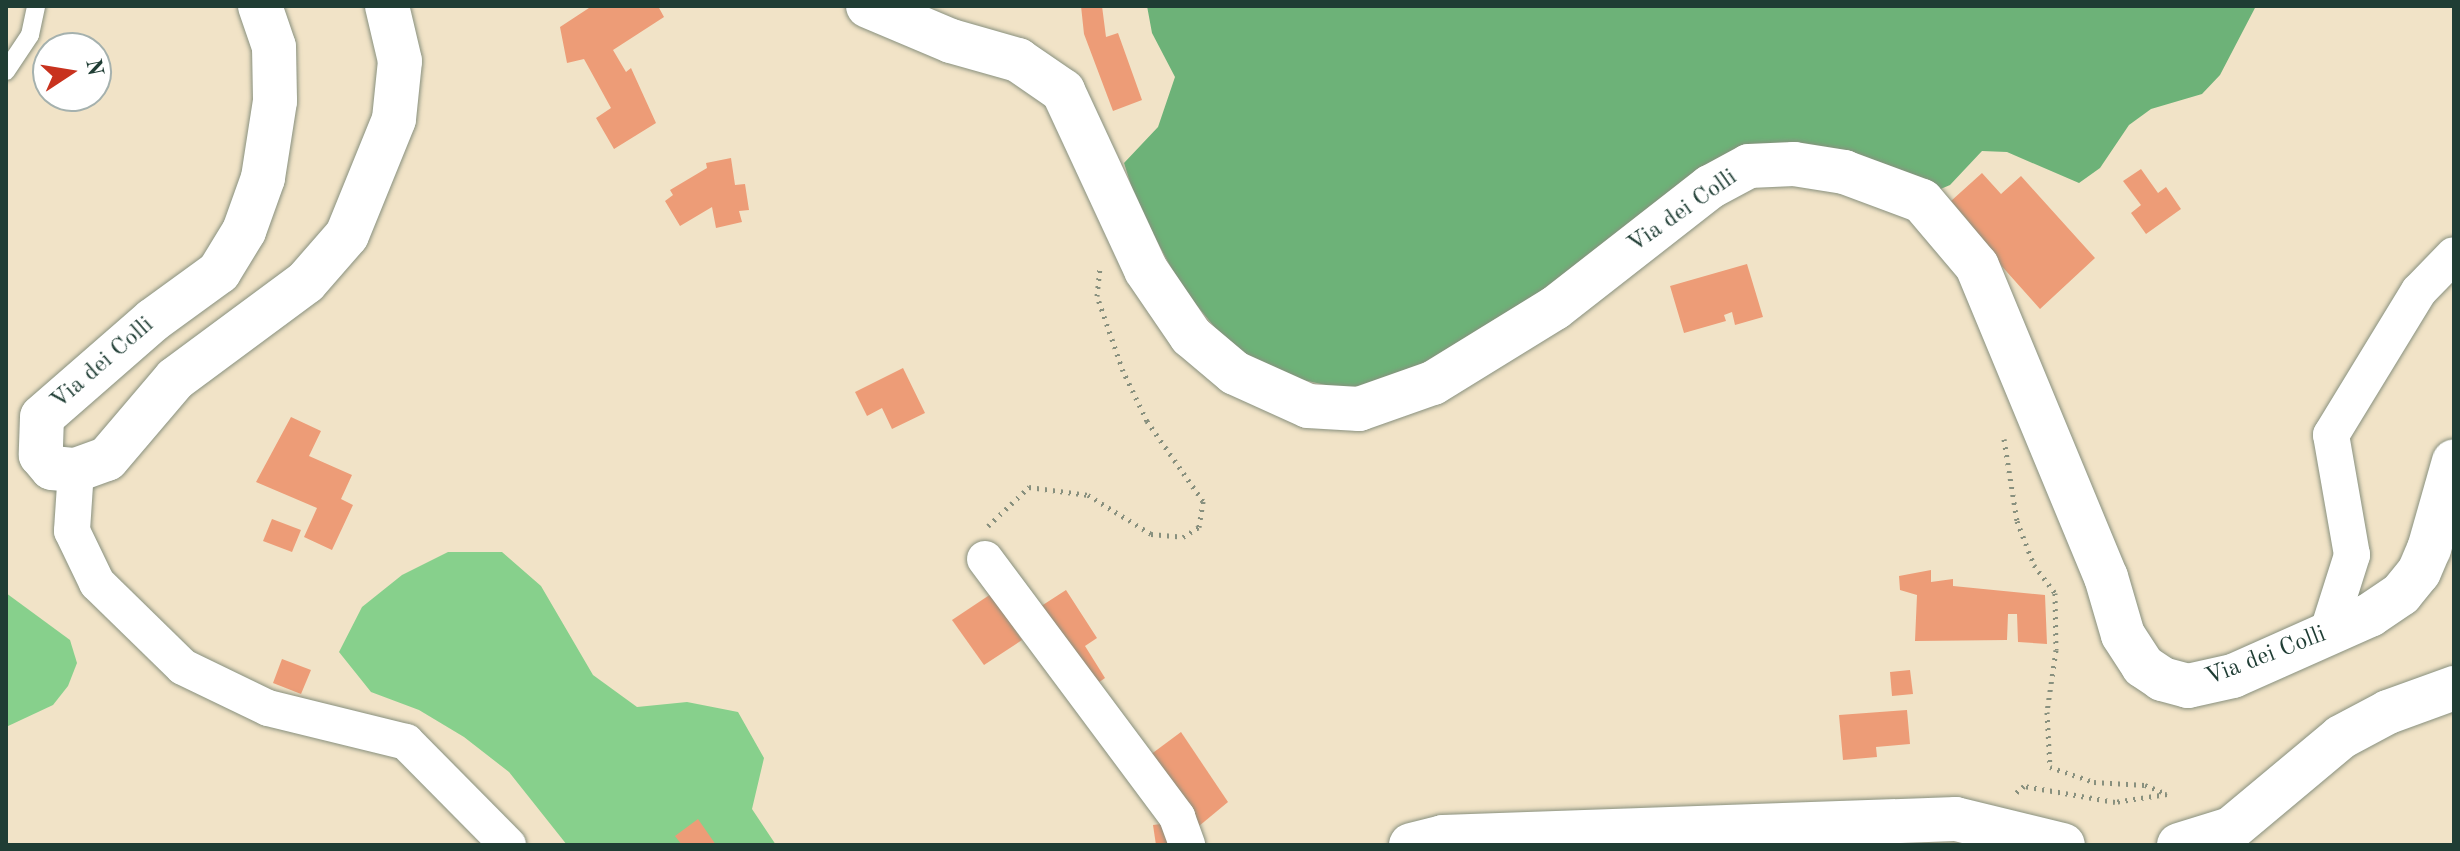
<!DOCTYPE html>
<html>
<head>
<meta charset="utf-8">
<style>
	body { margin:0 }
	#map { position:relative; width:2460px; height:851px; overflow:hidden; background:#f1e3c7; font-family:"Old Standard TT",serif }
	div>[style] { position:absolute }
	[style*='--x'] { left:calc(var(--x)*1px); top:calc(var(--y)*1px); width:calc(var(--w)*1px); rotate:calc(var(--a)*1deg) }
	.green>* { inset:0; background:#87d08c }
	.forest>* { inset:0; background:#6db278 }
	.building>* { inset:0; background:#ed9c77 }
	.path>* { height:5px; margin-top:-2.5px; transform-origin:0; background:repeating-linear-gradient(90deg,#88907e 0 2px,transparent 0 8px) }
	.roads { filter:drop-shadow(0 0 2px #88907e) drop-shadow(0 0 2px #88907e) }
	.service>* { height:18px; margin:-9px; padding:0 9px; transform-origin:9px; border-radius:9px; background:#fff }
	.minor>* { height:36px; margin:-18px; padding:0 18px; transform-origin:18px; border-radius:18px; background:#fff }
	.tertiary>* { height:44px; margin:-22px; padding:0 22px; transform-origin:22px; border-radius:22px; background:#fff }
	span { translate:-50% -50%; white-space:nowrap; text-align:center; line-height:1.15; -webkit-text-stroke:6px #fff; paint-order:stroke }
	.street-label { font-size:24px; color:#1f3d34 }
	.frame { position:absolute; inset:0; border:8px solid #1f3d34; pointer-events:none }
	.north { position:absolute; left:32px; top:32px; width:80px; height:80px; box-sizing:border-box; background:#fff; border:2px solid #a5b1ae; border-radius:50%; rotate:78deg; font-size:22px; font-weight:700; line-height:32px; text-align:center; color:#1f3d34 }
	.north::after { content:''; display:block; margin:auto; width:28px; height:36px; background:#c8321e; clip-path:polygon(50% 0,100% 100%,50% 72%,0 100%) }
</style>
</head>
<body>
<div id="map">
	<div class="green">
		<div style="clip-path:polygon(448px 552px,502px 552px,541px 586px,593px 675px,637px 707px,687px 702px,738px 712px,764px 758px,752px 809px,776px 845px,567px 845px,509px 772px,464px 737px,419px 710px,371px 692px,339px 652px,362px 607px,402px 575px)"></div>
		<div style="clip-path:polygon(6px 593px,70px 640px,77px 663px,68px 686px,53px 705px,6px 727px)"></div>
	</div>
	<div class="forest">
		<div style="clip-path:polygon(1147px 6px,2256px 6px,2220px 75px,2202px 94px,2151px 109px,2129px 125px,2100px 168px,2079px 183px,2007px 152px,1982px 151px,1950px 185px,1908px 203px,1769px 168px,1569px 273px,1398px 383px,1339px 388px,1281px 375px,1234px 351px,1181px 286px,1137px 204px,1124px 163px,1158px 127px,1175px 77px,1152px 33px)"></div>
	</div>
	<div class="building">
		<div style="clip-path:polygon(592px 6px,658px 6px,664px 17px,613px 50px,626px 72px,631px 68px,656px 123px,614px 149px,596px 118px,611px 108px,584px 59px,567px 63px,560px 27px)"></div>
		<div style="clip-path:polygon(1081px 6px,1102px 6px,1106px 37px,1118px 33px,1142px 100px,1113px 111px,1084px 34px)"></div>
		<div style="clip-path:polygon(731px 158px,735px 185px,745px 184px,749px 210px,739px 211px,742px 222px,716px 228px,712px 207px,680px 226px,665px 201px,673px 195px,670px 190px,707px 168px,706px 163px)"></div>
		<div style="clip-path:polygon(2141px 169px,2158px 193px,2166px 187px,2181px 209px,2146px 234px,2131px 213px,2141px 205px,2123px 181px)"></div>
		<div style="clip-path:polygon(1982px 173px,2001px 194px,2021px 176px,2095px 258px,2040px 309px,1965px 225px,1969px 222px,1951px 201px)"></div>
		<div style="clip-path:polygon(1747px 264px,1763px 317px,1735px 325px,1732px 312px,1724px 315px,1726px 321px,1684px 333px,1670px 286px)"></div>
		<div style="clip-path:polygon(903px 368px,925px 413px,892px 429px,882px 408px,867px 416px,855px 392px)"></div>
		<div style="clip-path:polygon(291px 417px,321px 431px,309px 456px,352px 475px,341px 499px,353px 505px,332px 550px,304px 537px,317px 508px,256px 482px)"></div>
		<div style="clip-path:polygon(272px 519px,301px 530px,292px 552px,263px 541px)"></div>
		<div style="clip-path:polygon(1931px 570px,1931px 582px,1953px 579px,1953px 586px,2045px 595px,2047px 644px,2018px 642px,2017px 614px,2008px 614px,2007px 640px,1915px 641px,1917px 595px,1900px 590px,1899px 576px)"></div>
		<div style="clip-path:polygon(1066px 590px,1097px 638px,1085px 646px,1105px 678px,1088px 690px,1032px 612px)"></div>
		<div style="clip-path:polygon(991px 594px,1022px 640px,984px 665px,952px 620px)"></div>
		<div style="clip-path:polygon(282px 659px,311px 670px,301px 694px,273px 683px)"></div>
		<div style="clip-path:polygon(1910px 670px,1913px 694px,1892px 696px,1890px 672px)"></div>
		<div style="clip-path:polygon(1907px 710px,1910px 744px,1876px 747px,1877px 757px,1843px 760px,1839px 715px)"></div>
		<div style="clip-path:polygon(1181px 732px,1228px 802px,1193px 831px,1146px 758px)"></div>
		<div style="clip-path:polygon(698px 819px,716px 845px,682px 845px,675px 836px)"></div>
		<div style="clip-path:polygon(1168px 823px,1177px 845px,1156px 845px,1153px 825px)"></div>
	</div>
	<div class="path">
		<div style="--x:2004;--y:439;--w:83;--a:81"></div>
		<div style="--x:2017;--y:521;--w:47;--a:68.9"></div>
		<div style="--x:2034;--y:565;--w:35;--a:53"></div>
		<div style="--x:2055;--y:593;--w:57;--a:89"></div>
		<div style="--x:2056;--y:650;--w:63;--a:98.3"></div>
		<div style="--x:2047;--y:712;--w:55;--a:86.9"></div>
		<div style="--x:2050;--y:767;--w:46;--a:18.8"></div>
		<div style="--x:2094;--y:782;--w:51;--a:3.4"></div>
		<div style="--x:2145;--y:785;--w:24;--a:22"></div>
		<div style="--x:2167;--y:794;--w:53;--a:171.3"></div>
		<div style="--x:2115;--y:802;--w:92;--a:-170"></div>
		<div style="--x:2024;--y:786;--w:11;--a:139"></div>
		<div style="--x:988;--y:526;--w:57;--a:-43.6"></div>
		<div style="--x:1029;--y:487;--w:60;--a:7.7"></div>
		<div style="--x:1088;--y:495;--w:74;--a:31.8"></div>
		<div style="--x:1151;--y:534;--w:32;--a:5"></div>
		<div style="--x:1183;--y:537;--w:19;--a:-32"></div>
		<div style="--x:1199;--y:527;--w:26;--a:-81"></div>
		<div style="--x:1203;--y:501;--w:98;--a:-125"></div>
		<div style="--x:1147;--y:421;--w:55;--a:-115.6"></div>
		<div style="--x:1123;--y:371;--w:79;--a:-109.1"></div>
		<div style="--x:1097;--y:296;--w:30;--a:-84"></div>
	</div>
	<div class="roads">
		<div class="service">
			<div style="--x:6;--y:71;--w:43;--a:-56.3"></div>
			<div style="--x:30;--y:35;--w:30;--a:-78"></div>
		</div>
		<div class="minor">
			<div style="--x:76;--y:470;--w:61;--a:93.8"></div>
			<div style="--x:72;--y:531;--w:58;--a:64.3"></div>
			<div style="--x:97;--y:583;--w:120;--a:44.3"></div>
			<div style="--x:183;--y:667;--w:94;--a:25.8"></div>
			<div style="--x:268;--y:708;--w:142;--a:13.8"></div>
			<div style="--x:406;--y:742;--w:145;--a:45.3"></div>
			<div style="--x:985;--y:559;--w:322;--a:53.3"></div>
			<div style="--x:1177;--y:817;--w:30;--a:70"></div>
			<div style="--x:2327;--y:634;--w:83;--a:-72.4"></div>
			<div style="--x:2352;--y:555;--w:122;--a:-99.9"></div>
			<div style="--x:2331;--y:435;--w:169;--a:-58.6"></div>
			<div style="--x:2419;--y:291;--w:50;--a:-45.8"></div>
		</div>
		<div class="tertiary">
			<div style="--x:260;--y:6;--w:43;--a:71.1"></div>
			<div style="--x:274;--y:47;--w:54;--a:88.9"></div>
			<div style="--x:275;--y:101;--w:78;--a:98.9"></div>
			<div style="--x:263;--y:178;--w:56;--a:109.7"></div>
			<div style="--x:244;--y:231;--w:48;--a:121.4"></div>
			<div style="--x:219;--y:272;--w:82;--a:144"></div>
			<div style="--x:153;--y:320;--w:147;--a:138.9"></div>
			<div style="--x:42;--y:417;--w:38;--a:92"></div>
			<div style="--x:41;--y:455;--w:17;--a:50"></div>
			<div style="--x:52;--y:468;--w:24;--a:5"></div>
			<div style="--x:76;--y:470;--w:33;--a:-20"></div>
			<div style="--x:107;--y:459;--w:105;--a:-49.6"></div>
			<div style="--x:175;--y:379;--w:163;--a:-36.5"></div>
			<div style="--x:306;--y:282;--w:62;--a:-48.9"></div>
			<div style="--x:347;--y:235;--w:125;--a:-67.9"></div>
			<div style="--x:394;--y:119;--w:58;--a:-84.1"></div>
			<div style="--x:400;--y:61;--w:57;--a:-103.3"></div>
			<div style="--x:868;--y:6;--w:90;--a:22.9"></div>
			<div style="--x:951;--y:41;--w:70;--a:15.8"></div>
			<div style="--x:1018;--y:60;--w:55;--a:34.6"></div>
			<div style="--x:1063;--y:91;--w:197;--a:65.1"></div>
			<div style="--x:1146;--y:270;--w:80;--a:55.7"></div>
			<div style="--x:1191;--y:336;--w:57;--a:40.1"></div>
			<div style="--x:1235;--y:373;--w:80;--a:24.3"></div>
			<div style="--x:1308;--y:406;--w:51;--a:3.4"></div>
			<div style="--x:1359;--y:409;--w:78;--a:-19.4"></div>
			<div style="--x:1433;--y:383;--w:143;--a:-31.6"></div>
			<div style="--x:1555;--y:308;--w:197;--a:-38"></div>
			<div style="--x:1710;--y:187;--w:44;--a:-28.3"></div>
			<div style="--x:1749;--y:166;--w:45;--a:-2.5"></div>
			<div style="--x:1794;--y:164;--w:51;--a:9.1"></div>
			<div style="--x:1844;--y:172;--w:83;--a:20.4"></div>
			<div style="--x:1922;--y:201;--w:85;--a:49.8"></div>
			<div style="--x:1977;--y:266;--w:337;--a:67.5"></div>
			<div style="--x:2106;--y:577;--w:60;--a:73.7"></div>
			<div style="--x:2123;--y:635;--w:37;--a:57"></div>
			<div style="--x:2143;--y:666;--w:23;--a:34"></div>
			<div style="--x:2162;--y:679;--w:27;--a:15"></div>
			<div style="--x:2188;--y:686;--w:46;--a:-12.5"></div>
			<div style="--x:2233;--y:676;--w:150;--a:-24"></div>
			<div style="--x:2370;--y:615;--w:37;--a:-34"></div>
			<div style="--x:2401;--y:594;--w:28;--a:-51"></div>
			<div style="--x:2419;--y:572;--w:25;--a:-67"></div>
			<div style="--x:2429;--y:549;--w:91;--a:-74.1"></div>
			<div style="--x:1411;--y:845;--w:33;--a:-14"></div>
			<div style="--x:1443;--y:837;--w:513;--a:-2.01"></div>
			<div style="--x:1956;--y:819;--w:110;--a:13.7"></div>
			<div style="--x:2179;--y:845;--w:54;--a:-17.1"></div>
			<div style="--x:2231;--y:829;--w:143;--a:-39.9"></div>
			<div style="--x:2341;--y:737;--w:53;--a:-28"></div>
			<div style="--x:2388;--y:712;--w:70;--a:-20"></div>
		</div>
	</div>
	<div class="street-label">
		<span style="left:1683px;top:212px;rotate:-35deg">Via dei Colli</span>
		<span style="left:103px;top:364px;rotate:-41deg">Via dei Colli</span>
		<span style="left:2266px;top:657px;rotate:-21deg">Via dei Colli</span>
	</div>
	<div class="frame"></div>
	<div class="north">N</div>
</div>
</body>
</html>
